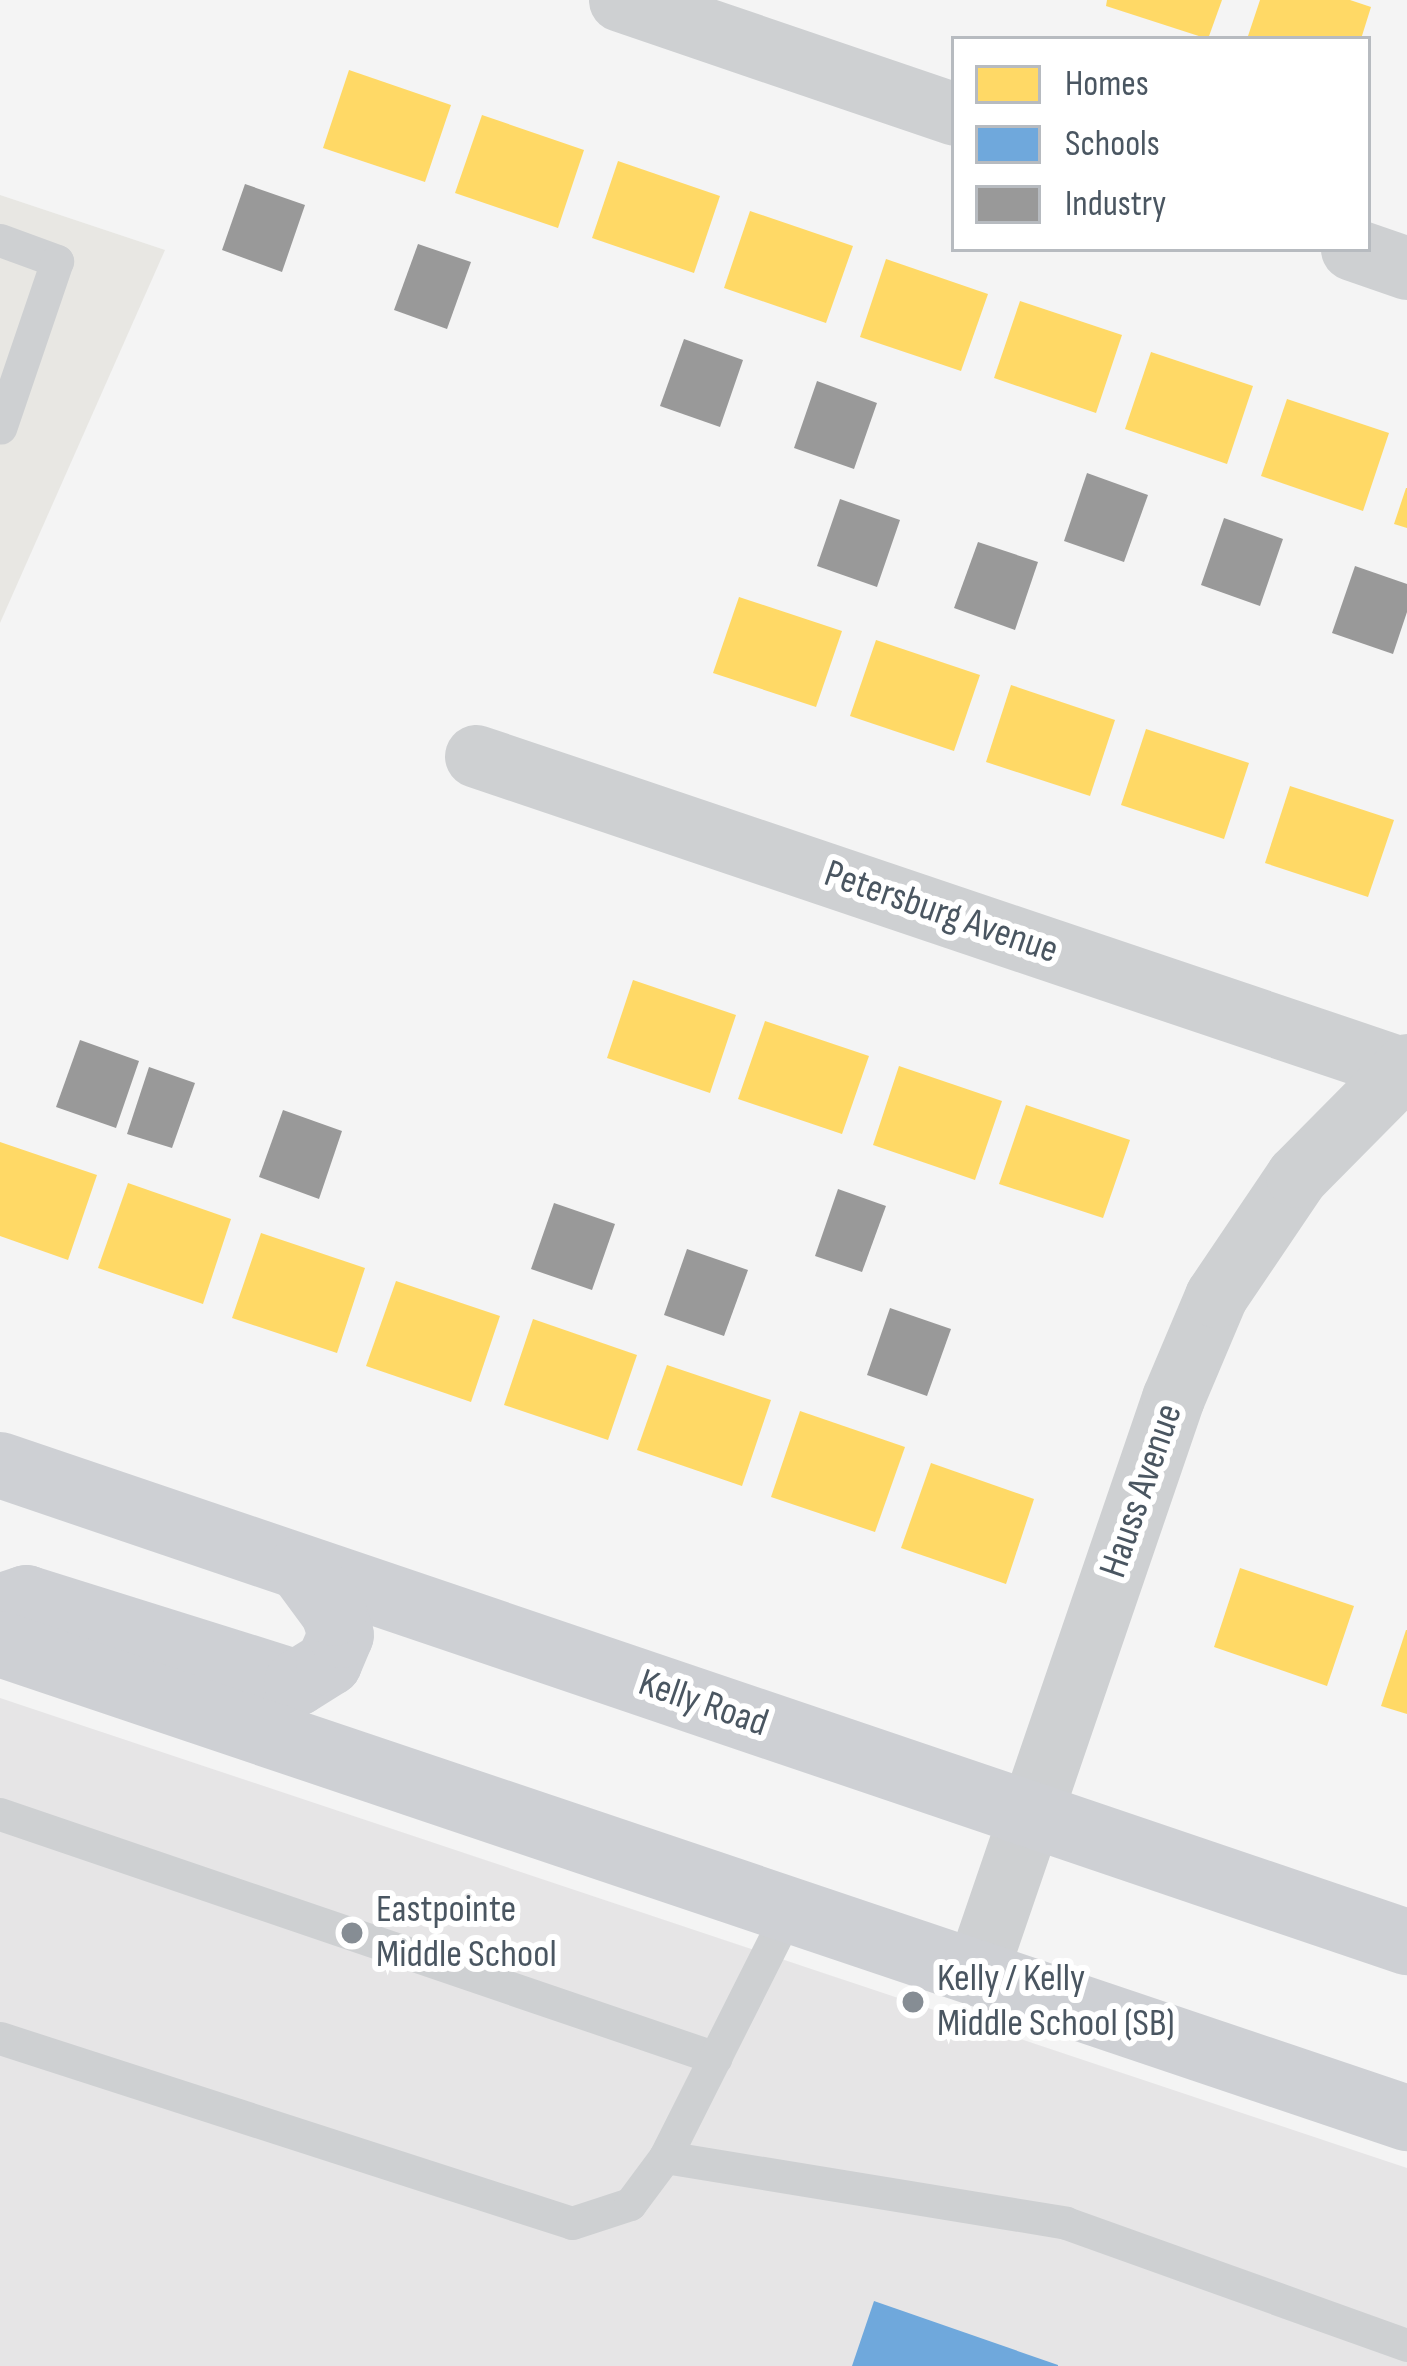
<!DOCTYPE html>
<html>
<head>
<meta charset="utf-8">
<style>
	body { margin:0 }
	#map { position:relative; width:1407px; height:2366px; overflow:hidden; background:#f4f4f4; font-family:"Sofia Sans Condensed",sans-serif }
	div>[style] { position:absolute }
	[style*='--x'] { left:calc(var(--x)*1px); top:calc(var(--y)*1px); width:calc(var(--w)*1px); rotate:calc(var(--a)*1deg) }
	.commercial>* { inset:0; background:#e8e7e3 }
	.education>* { inset:0; background:#e6e5e6 }
	.homes>* { inset:0; background:#ffd966 }
	.schools>* { inset:0; background:#6fa8dc }
	.industry>* { inset:0; background:#999 }
	.lane>* { height:33px; margin:-16.5px; padding:0 16.5px; transform-origin:16.5px; border-radius:16.5px; background:#ced0d2 }
	.street>* { height:63px; margin:-31.5px; padding:0 31.5px; transform-origin:31.5px; border-radius:31.5px; background:#ced0d2 }
	.secondary>* { height:66px; margin:-33px; padding:0 33px; transform-origin:33px; border-radius:33px; background:#ced0d4 }
	.dots>* { width:33px; height:33px; translate:-50% -50%; box-sizing:border-box; border:6px solid #fff; border-radius:50% }
	span { translate:-50% -50%; white-space:nowrap; text-align:center; line-height:1.15; -webkit-text-stroke:12px #fff; paint-order:stroke }
	.street-label { font-size:39px; color:#4a5661 }
	.poi-label { font-size:39px; color:#4a5661 }
	.left { translate:0 -50%; text-align:left }
	.legend { position:absolute; left:951px; top:36px; width:420px; height:216px; box-sizing:border-box; background:#fff; border:3px solid #b7bbc0; margin:0; padding:15px 21px; list-style:none; font-size:36px; color:#4a5661 }
	.legend li { display:flex; align-items:center; gap:24px; height:60px }
	.legend b { width:60px; border:3px solid #b7bbc0 }
</style>
</head>
<body>
<div id="map">
	<div class="commercial">
		<div style="clip-path:polygon(0 195px,165px 250px,0 623px)"></div>
	</div>
	<div class="education">
		<div style="clip-path:polygon(0 1698px,1407px 2168px,1407px 2366px,0 2366px)"></div>
	</div>
	<div class="homes">
		<div style="clip-path:polygon(1107px 0,1222px 0,1208px 39px,1106px 6px)"></div>
		<div style="clip-path:polygon(1260px 0,1350px 0,1371px 7px,1361px 39px,1247px 39px)"></div>
		<div style="clip-path:polygon(349px 70px,451px 105px,425px 182px,323px 148px)"></div>
		<div style="clip-path:polygon(482px 115px,584px 150px,558px 228px,455px 193px)"></div>
		<div style="clip-path:polygon(618px 161px,720px 196px,694px 273px,592px 238px)"></div>
		<div style="clip-path:polygon(750px 211px,853px 246px,826px 323px,724px 288px)"></div>
		<div style="clip-path:polygon(886px 259px,988px 294px,961px 371px,860px 337px)"></div>
		<div style="clip-path:polygon(1020px 301px,1122px 335px,1096px 413px,994px 378px)"></div>
		<div style="clip-path:polygon(1151px 352px,1253px 386px,1227px 464px,1125px 429px)"></div>
		<div style="clip-path:polygon(1287px 399px,1389px 433px,1363px 511px,1261px 476px)"></div>
		<div style="clip-path:polygon(1406px 488px,1407px 488px,1407px 528px,1394px 524px)"></div>
		<div style="clip-path:polygon(739px 597px,842px 631px,816px 707px,713px 673px)"></div>
		<div style="clip-path:polygon(876px 640px,980px 675px,954px 751px,850px 716px)"></div>
		<div style="clip-path:polygon(1011px 685px,1115px 720px,1090px 796px,986px 762px)"></div>
		<div style="clip-path:polygon(1146px 729px,1249px 763px,1224px 839px,1121px 805px)"></div>
		<div style="clip-path:polygon(1290px 786px,1394px 820px,1368px 897px,1265px 863px)"></div>
		<div style="clip-path:polygon(633px 980px,736px 1015px,710px 1093px,607px 1058px)"></div>
		<div style="clip-path:polygon(765px 1021px,869px 1056px,842px 1134px,738px 1099px)"></div>
		<div style="clip-path:polygon(899px 1066px,1002px 1101px,975px 1180px,873px 1145px)"></div>
		<div style="clip-path:polygon(1026px 1105px,1130px 1140px,1103px 1218px,999px 1184px)"></div>
		<div style="clip-path:polygon(0 1142px,97px 1175px,68px 1260px,0 1236px)"></div>
		<div style="clip-path:polygon(128px 1183px,231px 1219px,203px 1304px,98px 1268px)"></div>
		<div style="clip-path:polygon(261px 1233px,365px 1268px,337px 1353px,232px 1318px)"></div>
		<div style="clip-path:polygon(396px 1281px,500px 1316px,471px 1402px,366px 1366px)"></div>
		<div style="clip-path:polygon(533px 1319px,637px 1355px,608px 1440px,504px 1405px)"></div>
		<div style="clip-path:polygon(667px 1365px,771px 1400px,742px 1486px,637px 1450px)"></div>
		<div style="clip-path:polygon(800px 1411px,905px 1447px,875px 1532px,771px 1497px)"></div>
		<div style="clip-path:polygon(931px 1463px,1034px 1499px,1006px 1584px,901px 1548px)"></div>
		<div style="clip-path:polygon(1240px 1568px,1354px 1606px,1327px 1686px,1214px 1647px)"></div>
		<div style="clip-path:polygon(1406px 1630px,1407px 1630px,1407px 1714px,1381px 1706px)"></div>
	</div>
	<div class="schools">
		<div style="clip-path:polygon(874px 2301px,1058px 2365px,1058px 2366px,852px 2366px)"></div>
	</div>
	<div class="industry">
		<div style="clip-path:polygon(245px 184px,305px 205px,282px 272px,222px 250px)"></div>
		<div style="clip-path:polygon(418px 244px,471px 262px,447px 329px,394px 310px)"></div>
		<div style="clip-path:polygon(684px 339px,743px 360px,720px 427px,660px 406px)"></div>
		<div style="clip-path:polygon(817px 381px,877px 403px,854px 469px,794px 448px)"></div>
		<div style="clip-path:polygon(1087px 473px,1148px 495px,1124px 562px,1064px 541px)"></div>
		<div style="clip-path:polygon(840px 499px,900px 520px,877px 587px,817px 566px)"></div>
		<div style="clip-path:polygon(1224px 518px,1283px 539px,1260px 606px,1201px 585px)"></div>
		<div style="clip-path:polygon(978px 542px,1038px 562px,1015px 630px,954px 608px)"></div>
		<div style="clip-path:polygon(1355px 566px,1407px 584px,1407px 612px,1393px 654px,1332px 633px)"></div>
		<div style="clip-path:polygon(80px 1040px,139px 1061px,116px 1128px,56px 1107px)"></div>
		<div style="clip-path:polygon(149px 1067px,195px 1083px,172px 1148px,127px 1134px)"></div>
		<div style="clip-path:polygon(283px 1110px,342px 1131px,319px 1199px,259px 1177px)"></div>
		<div style="clip-path:polygon(838px 1189px,886px 1206px,862px 1272px,815px 1256px)"></div>
		<div style="clip-path:polygon(554px 1203px,615px 1224px,592px 1290px,531px 1269px)"></div>
		<div style="clip-path:polygon(687px 1249px,748px 1270px,724px 1336px,664px 1315px)"></div>
		<div style="clip-path:polygon(890px 1308px,951px 1329px,927px 1396px,867px 1375px)"></div>
	</div>
	<div class="lane">
		<div style="--x:0;--y:240;--w:61;--a:20.2"></div>
		<div style="--x:57;--y:261;--w:176;--a:108.8"></div>
		<div style="--x:0;--y:1814;--w:756;--a:18.82"></div>
		<div style="--x:0;--y:2038;--w:601;--a:17.92"></div>
		<div style="--x:572;--y:2223;--w:61;--a:-18.1"></div>
		<div style="--x:630;--y:2204;--w:59;--a:-53.3"></div>
		<div style="--x:665;--y:2157;--w:276;--a:-63.3"></div>
		<div style="--x:665;--y:2157;--w:406;--a:9.3"></div>
		<div style="--x:1066;--y:2223;--w:362;--a:19.7"></div>
	</div>
	<div class="street">
		<div style="--x:620;--y:0;--w:353;--a:18.8"></div>
		<div style="--x:1352;--y:249;--w:58;--a:19.1"></div>
		<div style="--x:476;--y:756;--w:983;--a:18.64"></div>
		<div style="--x:976;--y:1973;--w:608;--a:-71.09"></div>
		<div style="--x:1173;--y:1398;--w:111;--a:-67.1"></div>
		<div style="--x:1216;--y:1296;--w:145;--a:-56"></div>
		<div style="--x:1297;--y:1176;--w:156;--a:-45.3"></div>
	</div>
	<div class="secondary">
		<div style="--x:0;--y:1465;--w:1486;--a:18.73"></div>
		<div style="--x:0;--y:1607;--w:28;--a:-19"></div>
		<div style="--x:26;--y:1598;--w:284;--a:17.4"></div>
		<div style="--x:297;--y:1683;--w:38;--a:-32"></div>
		<div style="--x:329;--y:1663;--w:30;--a:-67"></div>
		<div style="--x:341;--y:1635;--w:23;--a:-108"></div>
		<div style="--x:334;--y:1613;--w:56;--a:-126.3"></div>
		<div style="--x:0;--y:1644;--w:1485;--a:18.62"></div>
	</div>
	<div class="dots">
		<div style="left:352px;top:1933px;background:#868d94"></div>
		<div style="left:913px;top:2002px;background:#868d94"></div>
	</div>
	<div class="street-label">
		<span style="left:941px;top:913px;rotate:19deg">Petersburg Avenue</span>
		<span style="left:1142px;top:1491px;rotate:-71deg">Hauss Avenue</span>
		<span style="left:703px;top:1704px;rotate:19deg">Kelly Road</span>
	</div>
	<div class="poi-label">
		<span class="left" style="left:376px;top:1933px">Eastpointe<br>Middle School</span>
		<span class="left" style="left:937px;top:2002px">Kelly / Kelly<br>Middle School (SB)</span>
	</div>
	<ul class="legend">
	<li><b style="height:33px;background:#ffd966"></b>Homes</li>
	<li><b style="height:33px;background:#6fa8dc"></b>Schools</li>
	<li><b style="height:33px;background:#999"></b>Industry</li>
	</ul>
</div>
</body>
</html>
